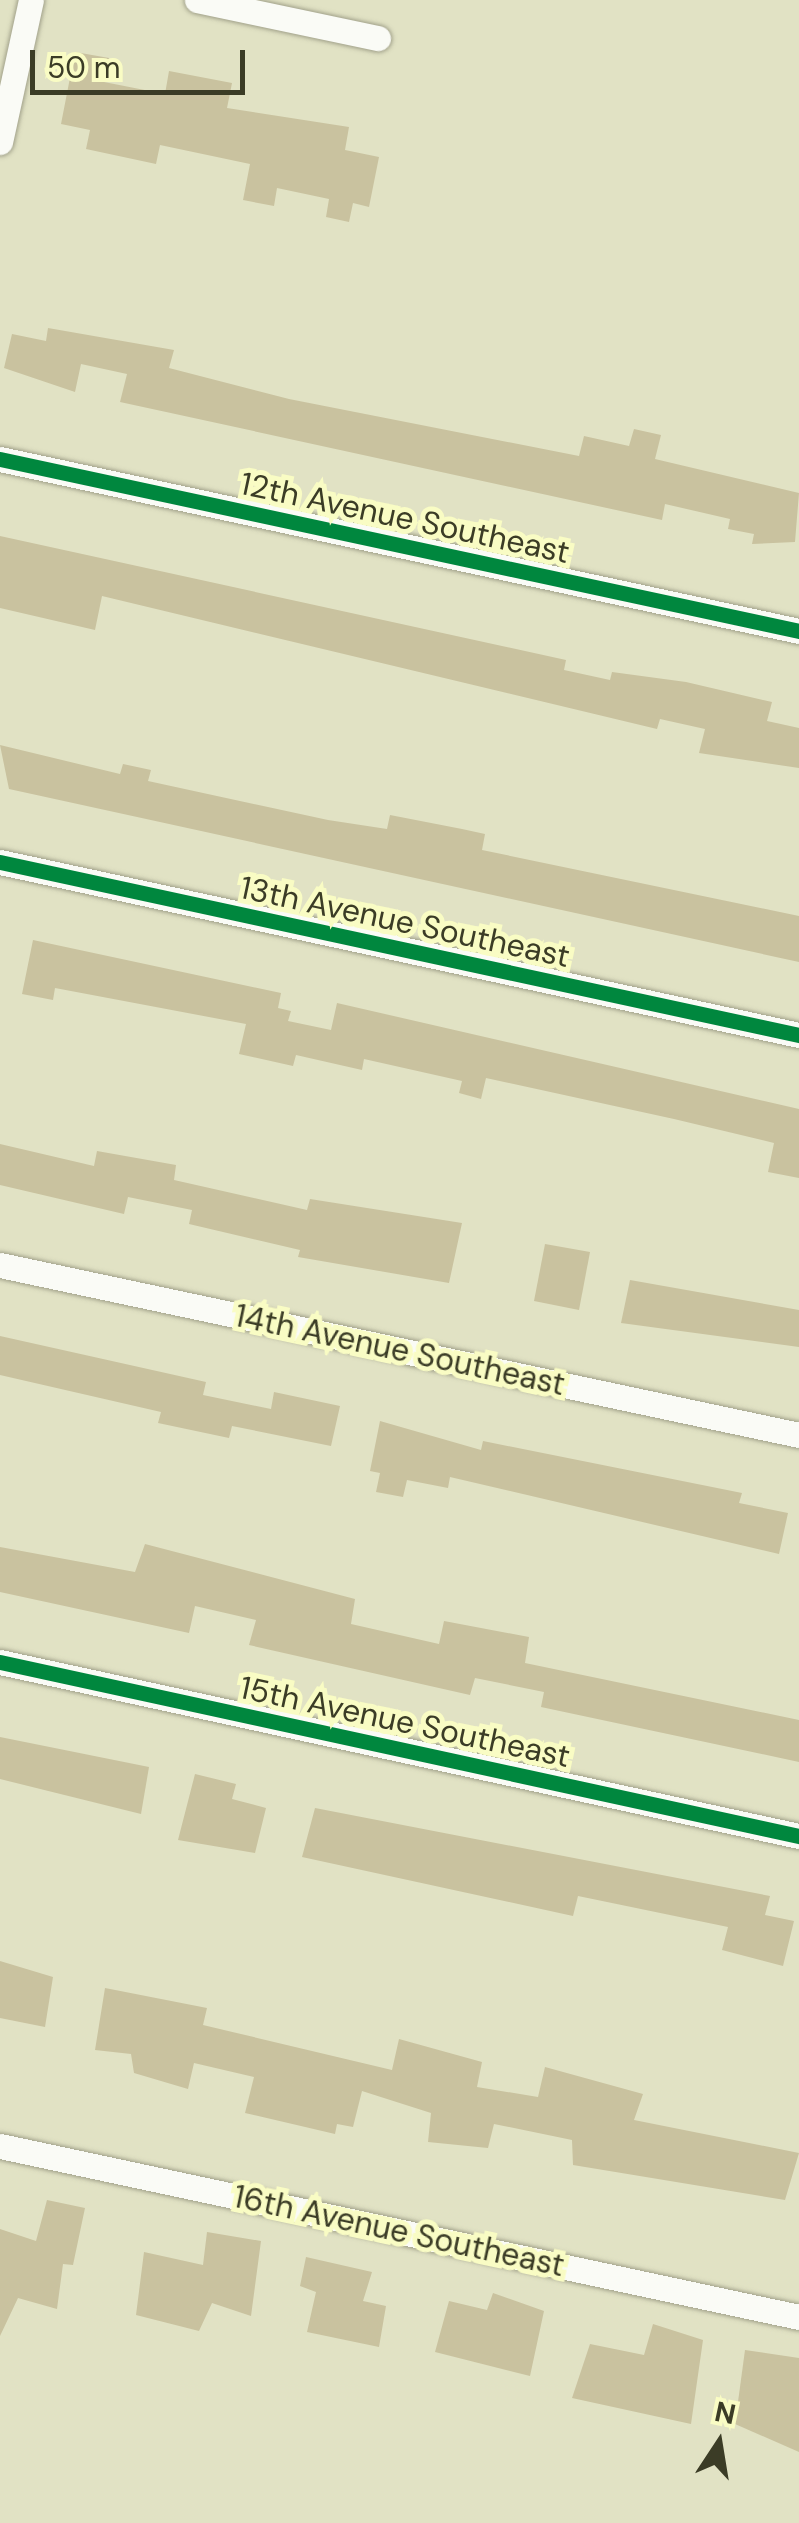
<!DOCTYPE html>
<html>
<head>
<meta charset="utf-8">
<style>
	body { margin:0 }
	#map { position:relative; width:799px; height:2523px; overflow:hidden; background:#e1e2c4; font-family:"DM Sans",sans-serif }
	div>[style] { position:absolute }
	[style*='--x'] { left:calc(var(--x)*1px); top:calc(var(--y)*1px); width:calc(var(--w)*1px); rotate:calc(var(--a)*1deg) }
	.building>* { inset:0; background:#c9c29f }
	.roads { filter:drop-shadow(0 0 2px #a1a18a) drop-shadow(0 0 2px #a1a18a) }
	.minor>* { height:25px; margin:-12.5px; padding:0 12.5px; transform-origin:12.5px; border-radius:12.5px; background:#fafbf6 }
	.cycleway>* { height:15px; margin:-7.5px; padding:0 7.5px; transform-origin:7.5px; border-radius:7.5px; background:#00873e }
	span { translate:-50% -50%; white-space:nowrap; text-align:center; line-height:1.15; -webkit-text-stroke:10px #f9fcc4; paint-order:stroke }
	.street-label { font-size:32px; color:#3b3c26 }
	.north { position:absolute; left:669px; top:2393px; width:100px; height:100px; -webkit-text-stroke:8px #f9fcc4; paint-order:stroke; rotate:12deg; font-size:28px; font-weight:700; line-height:40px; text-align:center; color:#3b3c26 }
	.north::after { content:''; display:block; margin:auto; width:35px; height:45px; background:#3b3c26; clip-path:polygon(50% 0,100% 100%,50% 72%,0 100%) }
	.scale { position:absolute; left:30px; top:50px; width:215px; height:45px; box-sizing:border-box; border:5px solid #3b3c26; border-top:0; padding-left:12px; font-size:30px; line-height:35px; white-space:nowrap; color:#3b3c26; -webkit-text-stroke:8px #f9fcc4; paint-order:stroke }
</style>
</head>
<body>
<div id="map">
	<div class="building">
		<div style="clip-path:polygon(75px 52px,109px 58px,104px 82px,165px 94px,169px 71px,232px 83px,227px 108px,349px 127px,345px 150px,379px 157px,369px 207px,353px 203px,349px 222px,326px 217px,329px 199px,277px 188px,274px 206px,243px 200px,250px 164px,160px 145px,156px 164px,86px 149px,90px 130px,61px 124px)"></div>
		<div style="clip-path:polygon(48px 328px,174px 350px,169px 368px,289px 399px,579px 456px,584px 436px,629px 446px,634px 429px,661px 435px,655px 459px,799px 493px,795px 542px,752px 544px,754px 534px,728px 529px,730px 519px,665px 504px,662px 520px,120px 402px,127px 374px,81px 364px,75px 392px,4px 368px,12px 334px,46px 341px)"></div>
		<div style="clip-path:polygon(0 536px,566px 660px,564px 670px,610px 680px,612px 672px,686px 682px,772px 702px,767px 721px,799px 728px,799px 768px,699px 753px,705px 729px,660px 719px,657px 729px,102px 596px,95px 630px,0 608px)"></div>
		<div style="clip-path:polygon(0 745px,120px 774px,123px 764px,151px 770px,148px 781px,328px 820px,387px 829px,390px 815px,462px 829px,485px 834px,482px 850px,799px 916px,799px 962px,9px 789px)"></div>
		<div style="clip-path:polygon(33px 940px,281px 993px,278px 1008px,291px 1011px,288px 1021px,331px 1030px,337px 1003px,799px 1109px,799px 1178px,768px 1172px,774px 1143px,674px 1119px,486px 1078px,481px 1099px,459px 1093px,462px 1081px,364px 1059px,362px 1070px,296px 1055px,293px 1066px,239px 1054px,246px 1024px,55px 988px,53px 1000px,22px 994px)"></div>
		<div style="clip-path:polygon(0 1144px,94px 1166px,97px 1151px,176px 1165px,174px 1180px,307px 1210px,310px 1199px,462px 1223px,449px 1283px,298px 1257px,300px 1250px,189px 1224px,192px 1210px,128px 1197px,124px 1214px,0 1185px)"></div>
		<div style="clip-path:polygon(545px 1244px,590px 1252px,579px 1310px,534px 1301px)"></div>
		<div style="clip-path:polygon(630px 1280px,799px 1310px,799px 1347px,621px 1323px)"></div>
		<div style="clip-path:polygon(0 1336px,206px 1382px,203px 1395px,271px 1409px,274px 1392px,340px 1406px,331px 1446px,232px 1426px,229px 1438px,158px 1423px,161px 1412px,0 1375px)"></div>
		<div style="clip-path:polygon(380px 1421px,481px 1450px,483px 1441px,742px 1493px,739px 1503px,788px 1513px,779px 1554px,450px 1477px,448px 1488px,407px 1480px,403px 1497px,376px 1492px,380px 1473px,370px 1471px)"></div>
		<div style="clip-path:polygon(145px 1544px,355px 1599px,351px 1624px,439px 1644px,444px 1621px,529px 1637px,525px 1663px,799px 1720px,799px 1762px,541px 1707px,544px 1692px,475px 1678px,470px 1695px,249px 1645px,256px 1620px,195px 1606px,189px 1633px,0 1592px,0 1547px,135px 1572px)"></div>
		<div style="clip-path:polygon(0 1737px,149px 1767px,141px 1814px,0 1779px)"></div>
		<div style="clip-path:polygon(195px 1774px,236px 1784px,232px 1799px,266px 1808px,255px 1853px,178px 1840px)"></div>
		<div style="clip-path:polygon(315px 1808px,770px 1896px,765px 1915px,794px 1921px,783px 1966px,722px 1950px,728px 1927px,578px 1896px,573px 1916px,302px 1857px)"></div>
		<div style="clip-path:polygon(0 1961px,53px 1977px,45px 2027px,0 2018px)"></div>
		<div style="clip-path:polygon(105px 1988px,207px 2008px,203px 2025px,392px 2070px,399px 2039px,482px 2062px,477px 2087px,538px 2097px,545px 2067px,643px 2094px,634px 2120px,799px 2153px,785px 2200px,573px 2165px,572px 2140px,494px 2124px,488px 2148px,428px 2142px,431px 2113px,362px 2091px,353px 2127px,337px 2124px,335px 2134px,245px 2113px,254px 2077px,194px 2063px,188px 2089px,134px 2073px,131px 2054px,95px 2050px)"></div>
		<div style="clip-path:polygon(47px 2200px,85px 2208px,73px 2265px,63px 2264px,57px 2309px,18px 2298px,0 2336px,0 2229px,36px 2241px)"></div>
		<div style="clip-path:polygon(207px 2232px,261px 2241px,251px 2316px,212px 2303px,199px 2331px,136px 2315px,144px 2252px,203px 2265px)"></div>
		<div style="clip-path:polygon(306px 2257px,372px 2272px,363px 2301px,386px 2306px,379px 2347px,307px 2332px,316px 2292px,300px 2286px)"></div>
		<div style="clip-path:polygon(493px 2293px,544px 2311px,530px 2376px,435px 2352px,449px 2301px,487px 2310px)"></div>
		<div style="clip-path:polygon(653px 2324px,703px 2340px,691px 2424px,572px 2398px,590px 2344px,644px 2355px)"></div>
		<div style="clip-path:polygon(745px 2350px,799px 2358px,799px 2452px,735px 2424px)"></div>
	</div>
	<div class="roads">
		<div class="minor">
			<div style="--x:197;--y:0;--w:185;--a:11.9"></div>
			<div style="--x:0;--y:142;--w:145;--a:-77.7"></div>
			<div style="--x:0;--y:459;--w:817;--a:12.15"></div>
			<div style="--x:0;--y:862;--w:818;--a:12.22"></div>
			<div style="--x:0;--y:1265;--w:817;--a:12.01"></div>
			<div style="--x:0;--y:1662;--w:818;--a:12.29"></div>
			<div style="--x:0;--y:2146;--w:817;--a:12.08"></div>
		</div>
	</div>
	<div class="cycleway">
		<div style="--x:0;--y:459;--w:817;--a:12.15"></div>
		<div style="--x:0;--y:862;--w:818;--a:12.22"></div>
		<div style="--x:0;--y:1662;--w:818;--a:12.29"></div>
	</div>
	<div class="street-label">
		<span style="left:405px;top:518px;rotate:12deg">12th Avenue Southeast</span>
		<span style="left:405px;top:922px;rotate:12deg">13th Avenue Southeast</span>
		<span style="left:400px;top:1350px;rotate:12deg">14th Avenue Southeast</span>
		<span style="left:405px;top:1722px;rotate:12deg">15th Avenue Southeast</span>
		<span style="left:399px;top:2231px;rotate:12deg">16th Avenue Southeast</span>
	</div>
	<div class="north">N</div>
	<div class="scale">50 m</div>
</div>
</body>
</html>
